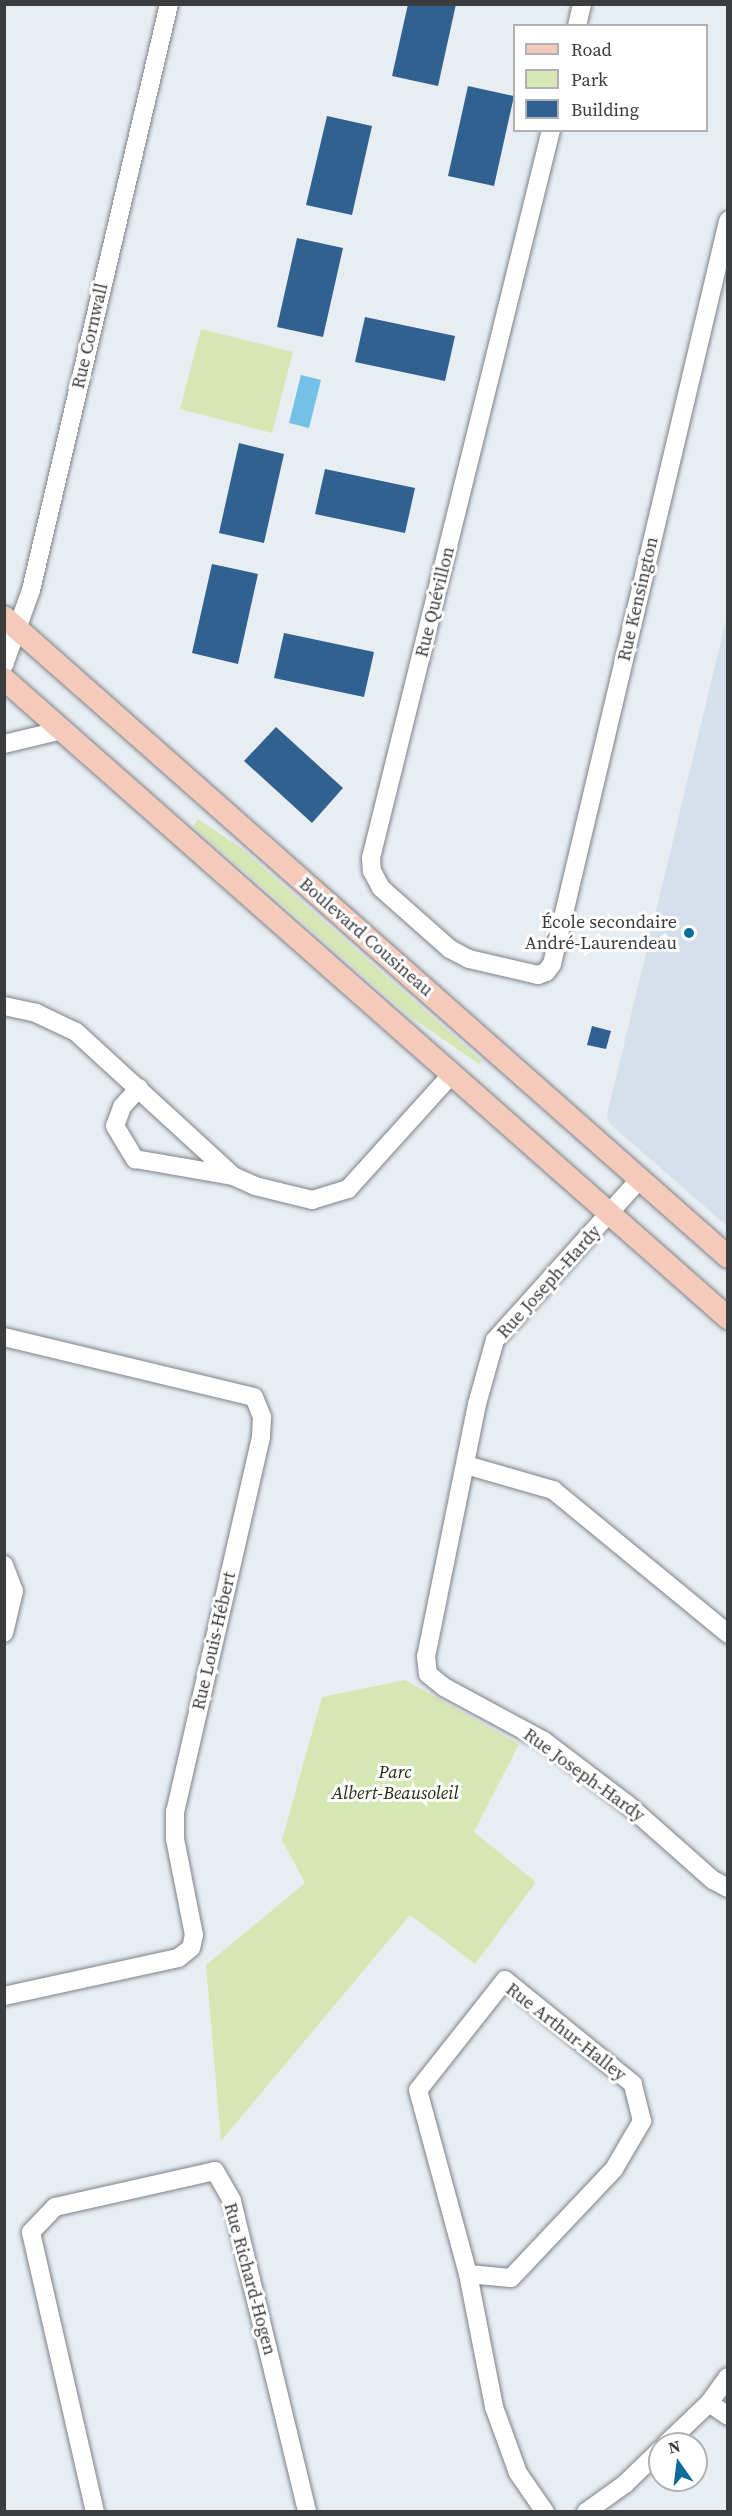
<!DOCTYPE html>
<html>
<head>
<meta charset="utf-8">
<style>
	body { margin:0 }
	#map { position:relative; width:732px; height:2516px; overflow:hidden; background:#e8edf2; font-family:"Source Serif 4",serif }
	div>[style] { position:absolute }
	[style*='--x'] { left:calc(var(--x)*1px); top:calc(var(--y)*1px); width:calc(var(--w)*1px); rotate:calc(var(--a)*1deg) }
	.built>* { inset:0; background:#d6e0eb }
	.green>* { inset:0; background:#d7e7b4 }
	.water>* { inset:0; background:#74c1e8 }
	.building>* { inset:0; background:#306191 }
	.roads { filter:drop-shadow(0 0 2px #7e8287) drop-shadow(0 0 2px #7e8287) }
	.minor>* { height:18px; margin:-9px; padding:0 9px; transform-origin:9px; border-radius:9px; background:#fff }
	.major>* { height:22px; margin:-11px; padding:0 11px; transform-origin:11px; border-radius:11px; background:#f4cabb }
	.dots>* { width:16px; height:16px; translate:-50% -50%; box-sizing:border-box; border:3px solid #fff; border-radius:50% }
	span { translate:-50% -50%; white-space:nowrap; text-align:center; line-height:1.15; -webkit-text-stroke:6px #fff; paint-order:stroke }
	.street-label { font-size:18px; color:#3a3c3e }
	.poi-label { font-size:18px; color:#3a3c3e }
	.right { translate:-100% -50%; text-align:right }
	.park-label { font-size:18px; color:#252d0f; font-style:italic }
	.frame { position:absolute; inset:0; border:6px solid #3a3c3e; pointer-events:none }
	.legend { position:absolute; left:513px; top:24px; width:195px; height:108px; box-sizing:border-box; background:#fff; border:2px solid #b0b1b2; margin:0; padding:8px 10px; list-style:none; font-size:18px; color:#3a3c3e }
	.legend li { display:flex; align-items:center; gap:12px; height:30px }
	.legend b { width:30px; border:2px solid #b0b1b2 }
	.north { position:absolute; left:648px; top:2432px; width:60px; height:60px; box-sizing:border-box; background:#fff; border:2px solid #b0b1b2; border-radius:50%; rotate:346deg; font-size:16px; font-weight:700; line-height:24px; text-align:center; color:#3a3c3e }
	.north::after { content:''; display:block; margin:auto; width:21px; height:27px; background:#0a6d9b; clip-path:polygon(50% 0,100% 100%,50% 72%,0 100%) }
</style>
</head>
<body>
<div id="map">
	<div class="built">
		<div style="clip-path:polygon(727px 616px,728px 1226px,727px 1226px,610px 1124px,607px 1115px)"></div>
	</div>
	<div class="green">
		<div style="clip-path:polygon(201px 329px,293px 352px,272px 433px,180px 409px)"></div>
		<div style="clip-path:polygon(198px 819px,241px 848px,482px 1061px,479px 1064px,408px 1015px,193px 826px)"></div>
		<div style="clip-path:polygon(405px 1680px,519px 1744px,474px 1832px,536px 1882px,475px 1964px,410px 1915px,221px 2141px,206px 1965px,305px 1883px,282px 1840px,322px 1697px)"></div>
	</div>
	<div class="water">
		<div style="clip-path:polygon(301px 375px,321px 380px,309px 428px,289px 423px)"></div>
	</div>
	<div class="building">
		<div style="clip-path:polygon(408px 4px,456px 4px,438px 86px,392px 76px)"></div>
		<div style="clip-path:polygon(468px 86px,514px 96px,494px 186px,448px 176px)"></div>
		<div style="clip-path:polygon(327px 116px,372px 126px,352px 215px,306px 205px)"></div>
		<div style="clip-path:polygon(297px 238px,343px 248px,323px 337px,277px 327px)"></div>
		<div style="clip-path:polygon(365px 317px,455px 336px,445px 381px,355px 362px)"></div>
		<div style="clip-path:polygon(239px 443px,284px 454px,264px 543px,219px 533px)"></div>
		<div style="clip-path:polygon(325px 469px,415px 488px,405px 533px,315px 514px)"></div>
		<div style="clip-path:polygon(212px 564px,258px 574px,238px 664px,192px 653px)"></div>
		<div style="clip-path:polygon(284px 633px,374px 652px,364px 697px,274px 678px)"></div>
		<div style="clip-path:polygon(276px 727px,343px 788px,312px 823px,244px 761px)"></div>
		<div style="clip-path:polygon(592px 1026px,611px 1031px,606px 1049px,587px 1045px)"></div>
	</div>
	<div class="roads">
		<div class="minor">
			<div style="--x:577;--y:26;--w:23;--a:-77"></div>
			<div style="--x:551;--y:130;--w:750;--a:103.89"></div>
			<div style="--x:371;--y:858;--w:13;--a:86"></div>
			<div style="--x:372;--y:871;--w:19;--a:62"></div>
			<div style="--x:381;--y:888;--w:92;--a:41.5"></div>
			<div style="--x:450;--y:949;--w:21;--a:28"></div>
			<div style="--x:469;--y:959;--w:71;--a:13.1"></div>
			<div style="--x:538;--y:975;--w:9;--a:-21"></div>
			<div style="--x:546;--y:972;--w:10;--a:-53"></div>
			<div style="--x:552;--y:964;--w:764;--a:-76.67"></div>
			<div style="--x:4;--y:665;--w:80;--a:-70.2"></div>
			<div style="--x:31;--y:590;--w:602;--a:-76.75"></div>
			<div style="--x:4;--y:744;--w:60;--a:-13.6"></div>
			<div style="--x:4;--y:1006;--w:33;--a:12"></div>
			<div style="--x:36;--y:1013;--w:44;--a:25.4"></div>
			<div style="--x:76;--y:1032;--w:213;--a:42.5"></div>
			<div style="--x:233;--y:1176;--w:24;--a:24"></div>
			<div style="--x:255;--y:1186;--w:59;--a:13.8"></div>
			<div style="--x:312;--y:1200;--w:38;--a:-17"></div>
			<div style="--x:348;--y:1189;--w:155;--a:-47.9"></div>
			<div style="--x:139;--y:1088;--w:25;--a:132"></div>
			<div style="--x:122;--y:1107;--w:20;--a:110"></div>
			<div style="--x:115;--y:1126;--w:39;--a:59"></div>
			<div style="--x:135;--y:1159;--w:99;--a:9.8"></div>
			<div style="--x:639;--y:1180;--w:215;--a:132"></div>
			<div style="--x:495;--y:1340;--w:66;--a:105.7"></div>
			<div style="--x:477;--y:1404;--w:257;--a:101.4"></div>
			<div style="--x:426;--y:1656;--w:18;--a:84"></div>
			<div style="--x:428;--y:1674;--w:21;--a:39"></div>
			<div style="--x:444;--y:1687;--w:114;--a:28.4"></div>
			<div style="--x:544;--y:1741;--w:104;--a:37.2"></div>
			<div style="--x:627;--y:1804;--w:115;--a:41.5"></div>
			<div style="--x:713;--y:1880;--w:17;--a:28"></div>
			<div style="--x:4;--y:1337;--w:257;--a:13.5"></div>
			<div style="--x:254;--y:1397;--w:22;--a:68"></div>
			<div style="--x:262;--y:1417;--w:20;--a:93"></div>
			<div style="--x:261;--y:1437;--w:384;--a:102.9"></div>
			<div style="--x:175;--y:1811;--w:28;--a:90"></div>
			<div style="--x:175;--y:1839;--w:98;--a:78.8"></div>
			<div style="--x:194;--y:1935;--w:13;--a:103"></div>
			<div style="--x:191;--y:1948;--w:16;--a:142"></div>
			<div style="--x:178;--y:1958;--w:178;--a:167.7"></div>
			<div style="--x:466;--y:1465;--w:91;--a:16"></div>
			<div style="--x:553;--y:1490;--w:227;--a:39.4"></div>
			<div style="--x:4;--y:1565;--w:28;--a:69"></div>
			<div style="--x:14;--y:1591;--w:43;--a:103.4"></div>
			<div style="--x:468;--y:2274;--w:43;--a:5.3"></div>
			<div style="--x:511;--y:2278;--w:150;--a:-46.6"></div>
			<div style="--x:614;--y:2169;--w:56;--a:-59.7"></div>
			<div style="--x:642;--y:2121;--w:38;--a:-104"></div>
			<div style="--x:633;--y:2084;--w:165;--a:-140.9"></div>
			<div style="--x:505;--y:1980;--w:140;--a:128.3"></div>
			<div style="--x:418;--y:2090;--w:191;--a:74.8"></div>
			<div style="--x:468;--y:2274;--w:136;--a:78.9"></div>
			<div style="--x:494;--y:2407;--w:70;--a:70"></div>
			<div style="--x:518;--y:2473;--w:47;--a:55.3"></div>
			<div style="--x:709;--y:2403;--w:23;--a:34"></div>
			<div style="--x:666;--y:2444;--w:59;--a:-43.6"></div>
			<div style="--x:709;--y:2403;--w:32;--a:-54"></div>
			<div style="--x:95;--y:2512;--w:287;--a:-102.9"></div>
			<div style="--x:31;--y:2232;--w:35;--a:-46"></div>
			<div style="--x:55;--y:2207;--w:164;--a:-12.7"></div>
			<div style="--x:215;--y:2171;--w:34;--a:60"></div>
			<div style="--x:232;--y:2201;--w:320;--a:76.4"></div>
			<div style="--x:586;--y:2512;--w:48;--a:-35.7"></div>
			<div style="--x:625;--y:2484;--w:49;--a:-44.2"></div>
		</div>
		<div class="major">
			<div style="--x:4;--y:617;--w:966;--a:41.48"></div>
			<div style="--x:4;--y:679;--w:966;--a:41.43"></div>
		</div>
	</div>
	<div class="dots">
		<div style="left:689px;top:933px;background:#0a6d9b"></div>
	</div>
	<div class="street-label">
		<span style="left:90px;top:336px;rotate:-77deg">Rue Cornwall</span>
		<span style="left:638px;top:599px;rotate:-77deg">Rue Kensington</span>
		<span style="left:435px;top:602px;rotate:-76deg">Rue Quévillon</span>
		<span style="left:366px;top:937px;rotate:41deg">Boulevard Cousineau</span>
		<span style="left:549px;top:1282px;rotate:-48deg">Rue Joseph-Hardy</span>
		<span style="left:214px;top:1641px;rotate:-77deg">Rue Louis-Hébert</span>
		<span style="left:584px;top:1775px;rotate:36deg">Rue Joseph-Hardy</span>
		<span style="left:566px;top:2032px;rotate:38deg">Rue Arthur-Halley</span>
		<span style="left:250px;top:2279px;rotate:75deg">Rue Richard-Hogen</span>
	</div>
	<div class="poi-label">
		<span class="right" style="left:677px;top:933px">École secondaire<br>André-Laurendeau</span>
	</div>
	<div class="park-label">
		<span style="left:395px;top:1783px">Parc<br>Albert-Beausoleil</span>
	</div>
	<div class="frame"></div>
	<ul class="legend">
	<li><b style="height:8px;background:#f4cabb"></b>Road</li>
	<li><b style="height:16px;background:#d7e7b4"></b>Park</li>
	<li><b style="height:16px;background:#306191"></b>Building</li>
	</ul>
	<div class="north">N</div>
</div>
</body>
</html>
